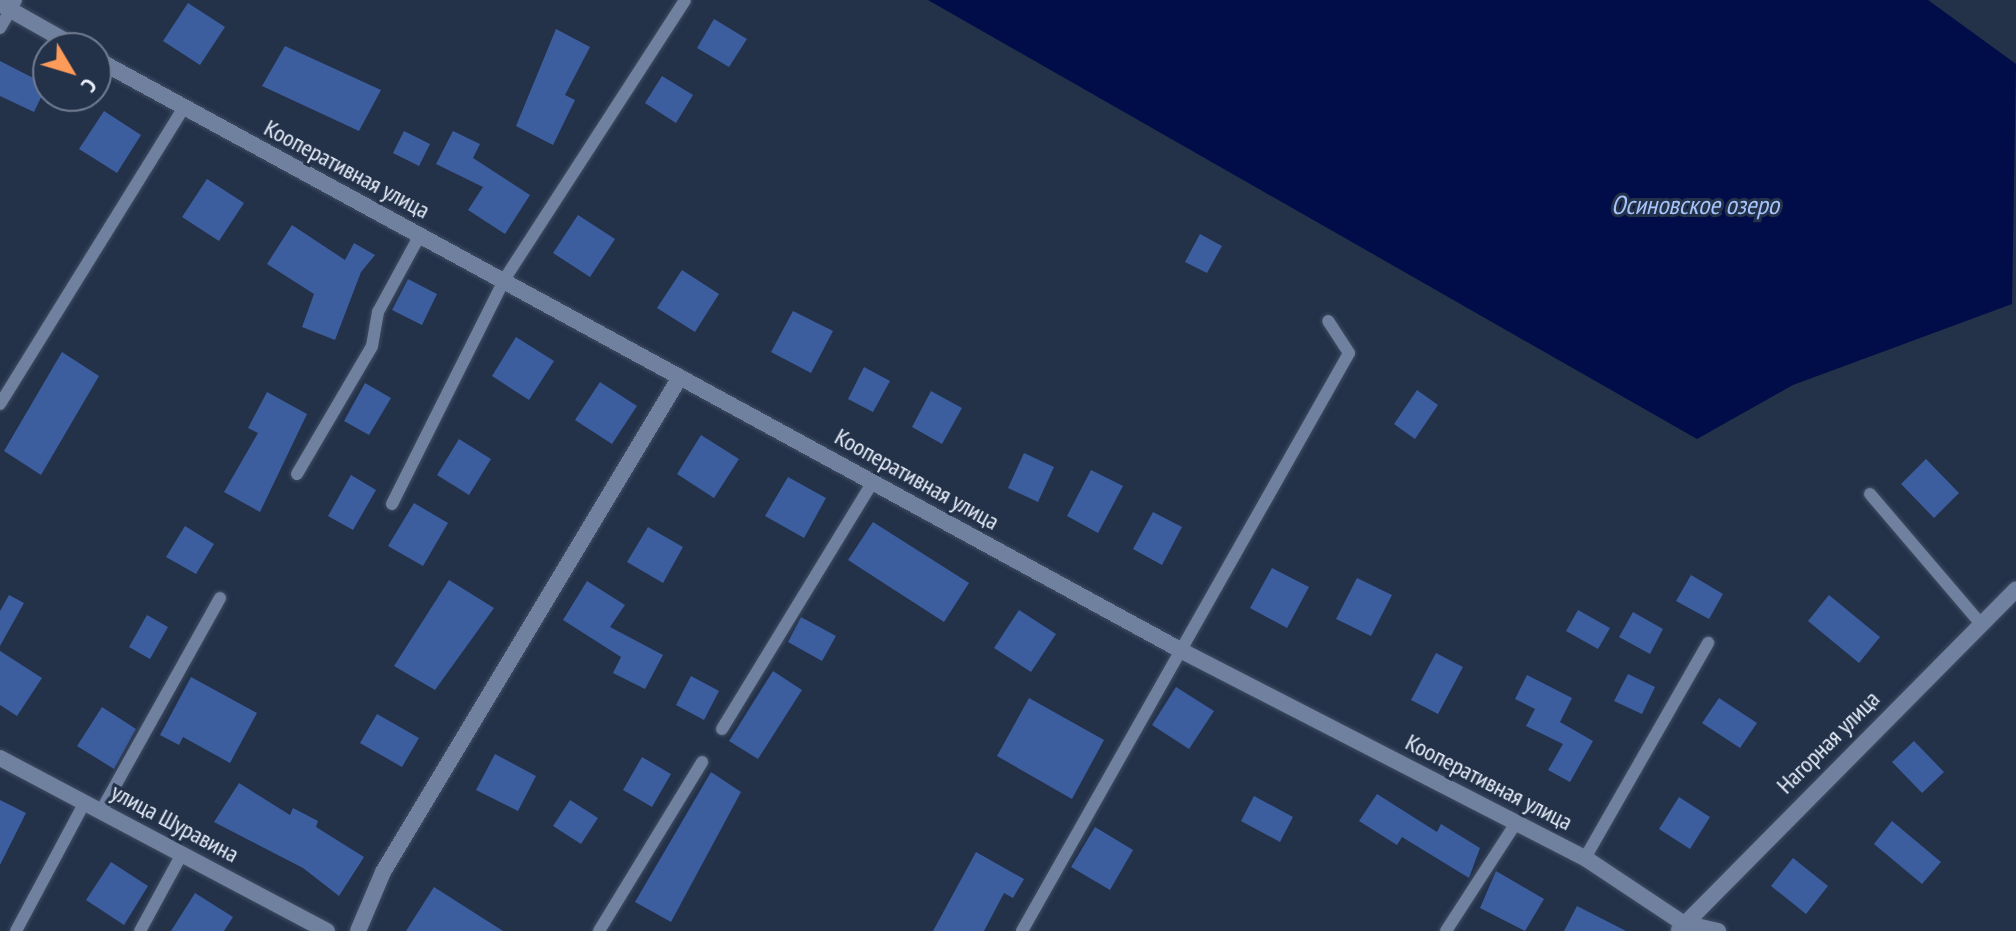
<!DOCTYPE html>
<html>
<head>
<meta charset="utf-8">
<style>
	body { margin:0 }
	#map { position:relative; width:2016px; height:931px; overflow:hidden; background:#233149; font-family:"PT Sans Narrow",sans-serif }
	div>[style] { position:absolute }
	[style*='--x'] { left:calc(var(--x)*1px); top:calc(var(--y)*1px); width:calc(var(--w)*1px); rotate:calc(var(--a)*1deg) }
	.water>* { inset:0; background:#000d48 }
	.building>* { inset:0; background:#3c5e9f }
	.roads { filter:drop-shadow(0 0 2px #3f4c62) drop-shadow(0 0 2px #3f4c62) }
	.service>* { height:12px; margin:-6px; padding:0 6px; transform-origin:6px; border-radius:6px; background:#70819f }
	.minor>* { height:16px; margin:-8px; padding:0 8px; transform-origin:8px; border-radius:8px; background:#70819f }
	span { translate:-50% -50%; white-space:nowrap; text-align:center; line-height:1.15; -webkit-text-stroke:6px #233149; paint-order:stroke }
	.street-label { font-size:24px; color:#e9f0fd }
	.water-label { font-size:26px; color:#a6c4fb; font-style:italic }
	.north { position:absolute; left:32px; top:32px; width:80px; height:80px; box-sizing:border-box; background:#233149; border:2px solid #727d91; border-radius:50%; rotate:128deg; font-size:22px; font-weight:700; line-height:32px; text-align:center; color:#e9f0fd }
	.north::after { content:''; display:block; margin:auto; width:28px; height:36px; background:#ff9b5a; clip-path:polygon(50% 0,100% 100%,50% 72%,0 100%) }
</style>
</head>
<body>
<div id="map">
	<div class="water">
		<div style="clip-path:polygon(928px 0,1928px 0,2016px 64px,2012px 304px,1793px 385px,1697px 439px)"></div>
	</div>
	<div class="building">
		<div style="clip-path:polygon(188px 3px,225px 27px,200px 65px,163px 41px)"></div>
		<div style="clip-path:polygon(714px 19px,747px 39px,729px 67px,697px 48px)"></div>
		<div style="clip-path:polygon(556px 29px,590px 47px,565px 95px,575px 100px,553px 145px,516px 126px)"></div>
		<div style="clip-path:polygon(285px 46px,381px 90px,359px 131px,262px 86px)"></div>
		<div style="clip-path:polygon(0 61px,47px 85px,34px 112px,0 96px)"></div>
		<div style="clip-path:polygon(662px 76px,693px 95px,676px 123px,645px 103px)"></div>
		<div style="clip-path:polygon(104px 111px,141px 135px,117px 173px,79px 149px)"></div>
		<div style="clip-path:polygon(404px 131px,430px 144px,419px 166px,393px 153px)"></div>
		<div style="clip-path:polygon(453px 131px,480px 144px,473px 158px,530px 195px,505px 234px,468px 210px,483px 187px,436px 164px)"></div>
		<div style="clip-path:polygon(207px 179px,244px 203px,219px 241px,182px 217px)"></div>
		<div style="clip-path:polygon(578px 215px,615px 239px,590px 277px,553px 253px)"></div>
		<div style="clip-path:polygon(292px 225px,345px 260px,354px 243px,375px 255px,361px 272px,335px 340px,302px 327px,314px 294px,267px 264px)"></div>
		<div style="clip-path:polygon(1200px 234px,1222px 246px,1207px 273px,1185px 262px)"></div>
		<div style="clip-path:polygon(682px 270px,719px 294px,695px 332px,657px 308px)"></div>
		<div style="clip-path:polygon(408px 279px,437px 294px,422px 325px,392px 310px)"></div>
		<div style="clip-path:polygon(793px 311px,833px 331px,811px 373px,771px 352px)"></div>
		<div style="clip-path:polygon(516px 337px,554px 361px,529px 400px,492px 376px)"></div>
		<div style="clip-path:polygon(62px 352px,99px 376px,41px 475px,4px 451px)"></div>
		<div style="clip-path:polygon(864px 367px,890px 381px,873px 412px,848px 399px)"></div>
		<div style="clip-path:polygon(600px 382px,637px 406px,612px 444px,575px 420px)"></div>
		<div style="clip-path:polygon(365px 383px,391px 398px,369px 435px,344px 421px)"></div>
		<div style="clip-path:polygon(1417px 390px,1438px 405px,1415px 439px,1394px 424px)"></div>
		<div style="clip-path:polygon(931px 391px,962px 408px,942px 444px,912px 427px)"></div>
		<div style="clip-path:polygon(267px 392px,307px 414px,260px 512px,224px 492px,258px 433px,248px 428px)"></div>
		<div style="clip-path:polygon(701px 435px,739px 459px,714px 498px,677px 474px)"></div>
		<div style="clip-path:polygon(459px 439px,491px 459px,469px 495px,437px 475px)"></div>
		<div style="clip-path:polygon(1024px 453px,1054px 467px,1038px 502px,1008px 488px)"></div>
		<div style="clip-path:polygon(1926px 459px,1959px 493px,1934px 518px,1901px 484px)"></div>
		<div style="clip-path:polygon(1091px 470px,1123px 486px,1098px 533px,1067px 516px)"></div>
		<div style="clip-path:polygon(351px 475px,376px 490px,353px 530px,328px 516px)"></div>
		<div style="clip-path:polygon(788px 477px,826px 498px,804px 538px,765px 516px)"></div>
		<div style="clip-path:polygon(414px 503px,448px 523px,423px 566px,388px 546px)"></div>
		<div style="clip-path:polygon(1153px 512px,1182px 527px,1162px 565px,1133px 549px)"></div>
		<div style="clip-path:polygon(873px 522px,969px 583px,944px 622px,848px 560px)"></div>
		<div style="clip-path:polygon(185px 526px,214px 544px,196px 574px,166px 557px)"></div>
		<div style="clip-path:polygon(648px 527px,683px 547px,663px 583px,627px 562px)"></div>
		<div style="clip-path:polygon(1272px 568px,1309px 587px,1287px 628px,1250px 608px)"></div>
		<div style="clip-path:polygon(1691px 575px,1723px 594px,1709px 619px,1676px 601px)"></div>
		<div style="clip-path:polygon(1357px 578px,1392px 595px,1371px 636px,1336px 619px)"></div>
		<div style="clip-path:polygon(449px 580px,494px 608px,435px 690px,394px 666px)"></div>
		<div style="clip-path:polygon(587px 581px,625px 605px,610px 627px,663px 655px,645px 689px,613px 673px,621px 657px,563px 620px)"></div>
		<div style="clip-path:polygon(9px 595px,24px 603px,0 646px,0 611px)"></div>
		<div style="clip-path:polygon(1829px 595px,1880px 637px,1859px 663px,1808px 621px)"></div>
		<div style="clip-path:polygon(1019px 610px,1056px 634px,1031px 672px,994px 648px)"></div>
		<div style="clip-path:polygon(1578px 610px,1610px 628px,1598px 649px,1566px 631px)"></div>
		<div style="clip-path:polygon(1633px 612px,1663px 629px,1650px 654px,1619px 637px)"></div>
		<div style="clip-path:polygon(147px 615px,168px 627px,150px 659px,129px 647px)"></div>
		<div style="clip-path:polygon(801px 617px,836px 636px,822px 661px,788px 642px)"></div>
		<div style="clip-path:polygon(0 651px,42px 678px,17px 716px,0 705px)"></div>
		<div style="clip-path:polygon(1436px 653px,1463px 667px,1438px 714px,1411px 700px)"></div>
		<div style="clip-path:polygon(773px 671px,802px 690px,758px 759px,729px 741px)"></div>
		<div style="clip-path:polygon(1628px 674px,1655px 687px,1642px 714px,1614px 701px)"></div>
		<div style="clip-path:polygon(1527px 675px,1572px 698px,1560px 722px,1593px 741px,1570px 782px,1548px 770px,1563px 744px,1526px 726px,1535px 709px,1515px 699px)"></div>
		<div style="clip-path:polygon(691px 676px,719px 691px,704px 720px,676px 705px)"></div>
		<div style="clip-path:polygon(191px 677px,257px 713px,230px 763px,183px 737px,179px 745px,160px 735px)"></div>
		<div style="clip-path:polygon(1176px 687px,1214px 711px,1189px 749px,1152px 725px)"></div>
		<div style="clip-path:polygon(1029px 698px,1104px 740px,1072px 799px,997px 756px)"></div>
		<div style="clip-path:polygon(1719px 698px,1757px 723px,1740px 748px,1702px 723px)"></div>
		<div style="clip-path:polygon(102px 707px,136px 729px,114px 769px,77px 746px)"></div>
		<div style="clip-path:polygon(377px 714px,419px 738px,402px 767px,360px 743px)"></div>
		<div style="clip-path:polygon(1914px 741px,1944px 772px,1922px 793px,1892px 762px)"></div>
		<div style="clip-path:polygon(495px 754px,536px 776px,518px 811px,476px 790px)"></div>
		<div style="clip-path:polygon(642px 757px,671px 774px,652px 807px,623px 790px)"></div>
		<div style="clip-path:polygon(711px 772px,741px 792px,671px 922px,635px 902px)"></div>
		<div style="clip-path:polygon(239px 783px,290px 815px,293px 808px,318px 821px,316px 827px,364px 857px,339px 896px,303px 868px,214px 822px)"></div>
		<div style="clip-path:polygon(1377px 794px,1437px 832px,1441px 824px,1480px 848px,1469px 878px,1402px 837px,1397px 845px,1359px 821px)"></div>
		<div style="clip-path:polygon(1254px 796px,1293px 817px,1280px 842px,1241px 821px)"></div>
		<div style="clip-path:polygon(1679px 797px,1710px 817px,1690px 849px,1659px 829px)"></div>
		<div style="clip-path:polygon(0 800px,26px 813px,0 865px)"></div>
		<div style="clip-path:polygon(570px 800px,598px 818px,581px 844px,553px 826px)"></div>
		<div style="clip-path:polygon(1892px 821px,1941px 862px,1922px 884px,1874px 844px)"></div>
		<div style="clip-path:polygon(1095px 827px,1133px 850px,1110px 890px,1071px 867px)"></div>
		<div style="clip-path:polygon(976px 852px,1024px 879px,1013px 898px,1004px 893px,984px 931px,933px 931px)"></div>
		<div style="clip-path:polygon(1793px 858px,1828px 886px,1806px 914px,1771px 886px)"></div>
		<div style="clip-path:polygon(111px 862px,148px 886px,124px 925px,86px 900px)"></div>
		<div style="clip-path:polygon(1496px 871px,1544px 899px,1525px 931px,1480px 908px)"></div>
		<div style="clip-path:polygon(434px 887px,503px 931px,406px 931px)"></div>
		<div style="clip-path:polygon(195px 893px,233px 917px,224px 931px,171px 931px)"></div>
		<div style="clip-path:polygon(1577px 906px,1626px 931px,1564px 931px)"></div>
	</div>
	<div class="roads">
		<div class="service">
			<div style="--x:0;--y:28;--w:32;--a:-60"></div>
			<div style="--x:0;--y:404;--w:347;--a:-58.2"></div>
			<div style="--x:297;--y:474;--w:148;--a:-59.6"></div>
			<div style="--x:372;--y:346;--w:35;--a:-80"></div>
			<div style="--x:378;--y:312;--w:88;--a:-61.4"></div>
			<div style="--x:1870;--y:494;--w:170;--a:49.5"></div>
			<div style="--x:392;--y:504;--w:250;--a:-63.4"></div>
			<div style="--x:504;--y:280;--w:333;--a:-57.1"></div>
			<div style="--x:722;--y:729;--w:289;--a:-58.6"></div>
			<div style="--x:101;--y:811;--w:244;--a:-60.8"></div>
			<div style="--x:1585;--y:858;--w:248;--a:-60.2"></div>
			<div style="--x:16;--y:931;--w:146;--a:-61.9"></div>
			<div style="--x:140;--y:931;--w:88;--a:-61.4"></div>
			<div style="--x:599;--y:931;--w:198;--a:-58.6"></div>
			<div style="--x:1022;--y:931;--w:664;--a:-60.5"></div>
			<div style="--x:1349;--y:353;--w:38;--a:-123"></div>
			<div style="--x:1446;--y:931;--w:129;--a:-57.1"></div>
		</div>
		<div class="minor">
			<div style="--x:0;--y:4;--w:90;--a:29.4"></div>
			<div style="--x:96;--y:59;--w:1239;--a:28.59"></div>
			<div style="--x:1184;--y:652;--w:451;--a:27.2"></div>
			<div style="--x:1585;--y:858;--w:118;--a:33.6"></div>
			<div style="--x:1683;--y:923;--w:36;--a:13"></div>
			<div style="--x:0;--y:758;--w:370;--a:27.9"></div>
			<div style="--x:1679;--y:930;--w:479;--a:-45.3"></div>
			<div style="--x:358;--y:931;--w:64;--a:-67"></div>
			<div style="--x:383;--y:872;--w:577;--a:-59.04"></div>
		</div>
	</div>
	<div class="street-label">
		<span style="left:347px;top:169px;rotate:28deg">Кооперативная улица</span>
		<span style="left:917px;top:479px;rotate:29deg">Кооперативная улица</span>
		<span style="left:1828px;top:742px;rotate:-45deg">Нагорная улица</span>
		<span style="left:1489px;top:782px;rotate:27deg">Кооперативная улица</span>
		<span style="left:175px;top:823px;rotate:28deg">улица Шуравина</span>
	</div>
	<div class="water-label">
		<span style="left:1695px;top:205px">Осиновское озеро</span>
	</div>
	<div class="north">С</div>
</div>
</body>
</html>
